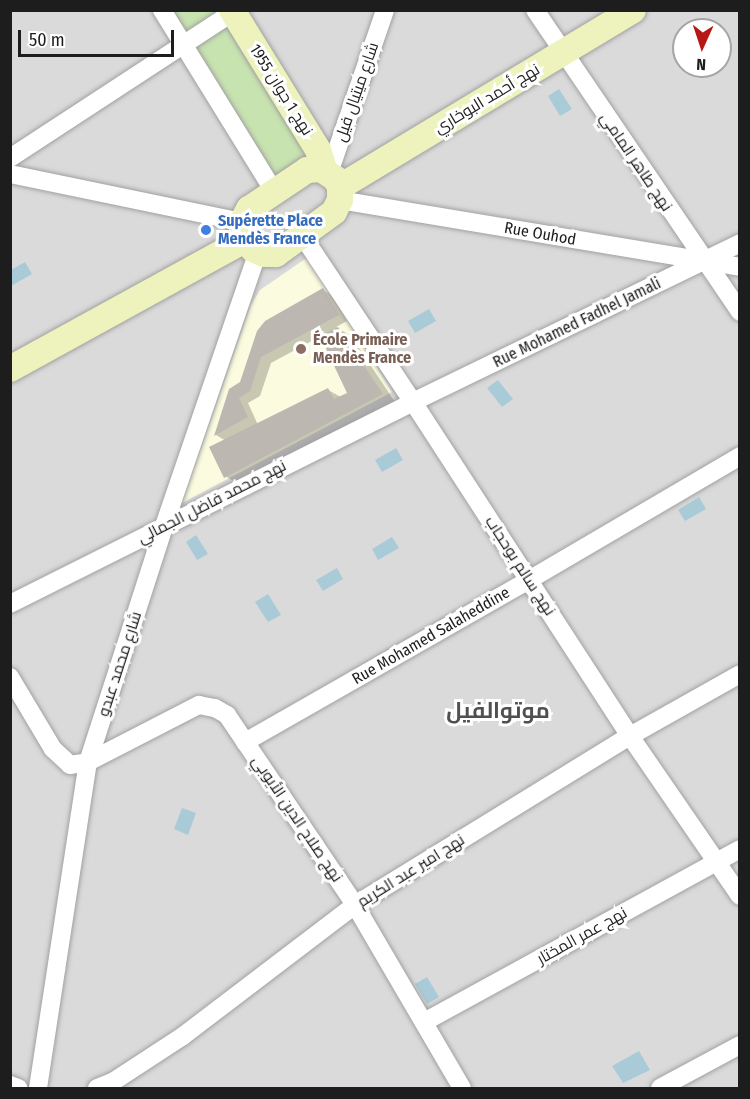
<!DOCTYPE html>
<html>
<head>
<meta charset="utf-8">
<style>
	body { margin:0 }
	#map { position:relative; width:750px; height:1099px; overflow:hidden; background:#edeae4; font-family:"Fira Sans Condensed",Cairo,sans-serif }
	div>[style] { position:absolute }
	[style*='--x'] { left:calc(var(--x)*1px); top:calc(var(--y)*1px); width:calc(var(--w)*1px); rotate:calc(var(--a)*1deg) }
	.residential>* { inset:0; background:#dbdada }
	.education>* { inset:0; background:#fbfbdf }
	.grass>* { inset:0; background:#c7e3af }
	.water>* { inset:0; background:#a9cbd7 }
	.shadow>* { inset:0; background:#0003 }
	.building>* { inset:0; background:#bdb7b1 }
	.roads { filter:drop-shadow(0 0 2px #a1a1a1) drop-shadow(0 0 2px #a1a1a1) }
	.street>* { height:18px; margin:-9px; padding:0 9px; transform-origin:9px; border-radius:9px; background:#fff }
	.secondary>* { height:26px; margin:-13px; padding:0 13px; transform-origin:13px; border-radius:13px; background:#eef3bd }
	.dots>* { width:16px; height:16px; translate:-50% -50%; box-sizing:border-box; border:3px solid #fff; border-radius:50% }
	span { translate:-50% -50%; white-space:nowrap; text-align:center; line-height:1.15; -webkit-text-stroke:6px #fff; paint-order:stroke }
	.street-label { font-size:16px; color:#1d1d1d }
	.shop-label { font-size:16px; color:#366cbe; font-weight:700 }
	.left { translate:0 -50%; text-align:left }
	.education-label { font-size:16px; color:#785e54; font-weight:700 }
	.district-label { font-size:22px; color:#505050; font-weight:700 }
	.frame { position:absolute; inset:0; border:12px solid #1d1d1d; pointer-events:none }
	.north { position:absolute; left:672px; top:18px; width:60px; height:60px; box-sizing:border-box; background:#fff; border:2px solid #a5a5a5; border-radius:50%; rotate:183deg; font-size:16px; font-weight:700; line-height:24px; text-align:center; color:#1d1d1d }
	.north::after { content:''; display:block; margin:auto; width:21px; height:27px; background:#b61914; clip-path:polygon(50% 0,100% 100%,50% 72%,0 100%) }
	.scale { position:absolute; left:18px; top:30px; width:156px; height:27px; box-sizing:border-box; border:3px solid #1d1d1d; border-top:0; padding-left:8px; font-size:18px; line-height:21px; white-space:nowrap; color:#1d1d1d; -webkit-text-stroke:4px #fff; paint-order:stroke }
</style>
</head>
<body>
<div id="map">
	<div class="residential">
		<div style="clip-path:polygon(evenodd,11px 11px,739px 11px,739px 1088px,11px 1088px,11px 11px,684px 30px,720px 30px,720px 66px,684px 66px,684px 30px)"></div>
	</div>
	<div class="education">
		<div style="clip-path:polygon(308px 257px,392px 392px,182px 503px,251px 305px,260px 290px)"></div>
	</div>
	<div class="grass">
		<div style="clip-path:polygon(167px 11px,224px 11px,314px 154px,275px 178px)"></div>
	</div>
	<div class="water">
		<div style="clip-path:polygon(559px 89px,572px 109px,560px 116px,548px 96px)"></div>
		<div style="clip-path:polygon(25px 262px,32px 274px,11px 286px,11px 270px)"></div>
		<div style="clip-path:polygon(429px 309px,436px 321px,415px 333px,408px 321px)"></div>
		<div style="clip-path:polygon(498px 380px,513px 399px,502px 407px,487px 388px)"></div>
		<div style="clip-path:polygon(396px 448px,403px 460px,382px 472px,375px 460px)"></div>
		<div style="clip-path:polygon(699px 497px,706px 509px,685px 521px,678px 510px)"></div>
		<div style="clip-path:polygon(196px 535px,208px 554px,197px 560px,186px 542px)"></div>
		<div style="clip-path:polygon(392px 537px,399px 548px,378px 560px,372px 549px)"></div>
		<div style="clip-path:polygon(337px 568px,343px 579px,323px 591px,316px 580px)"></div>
		<div style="clip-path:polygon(268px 594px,281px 615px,268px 622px,255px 602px)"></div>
		<div style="clip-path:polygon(182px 808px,196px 813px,188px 835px,174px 829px)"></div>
		<div style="clip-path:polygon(427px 977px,439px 997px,427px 1004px,415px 984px)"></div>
		<div style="clip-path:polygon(639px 1051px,650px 1070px,623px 1083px,612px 1066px)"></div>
	</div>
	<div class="shadow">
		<div style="clip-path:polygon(evenodd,323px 290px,333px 296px,347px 321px,336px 327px,351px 336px,395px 402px,238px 484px,225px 476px,226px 441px,216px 435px,241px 383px,258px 332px,323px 290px,321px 336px,349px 393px,341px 397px,328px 390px,258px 425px,248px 403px,260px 396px,271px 363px,321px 336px)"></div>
	</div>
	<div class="building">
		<div style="clip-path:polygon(323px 288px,339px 315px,261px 357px,250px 391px,239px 398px,248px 417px,214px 436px,229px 389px,240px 382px,257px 331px,265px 321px)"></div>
		<div style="clip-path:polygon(338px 327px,383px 394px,224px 478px,209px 447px,328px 388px,334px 399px,347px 393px,320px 336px)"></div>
	</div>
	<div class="roads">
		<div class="street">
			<div style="--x:162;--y:10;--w:213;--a:58.3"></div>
			<div style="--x:535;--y:10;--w:365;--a:55.8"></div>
			<div style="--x:10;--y:158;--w:270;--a:-33.2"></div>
			<div style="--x:329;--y:173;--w:172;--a:-71"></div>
			<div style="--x:10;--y:174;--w:237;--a:11.7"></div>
			<div style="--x:340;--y:200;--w:406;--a:9.5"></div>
			<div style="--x:302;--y:235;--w:201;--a:56.4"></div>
			<div style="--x:413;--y:402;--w:398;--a:57"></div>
			<div style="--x:630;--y:736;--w:194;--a:55.5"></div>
			<div style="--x:10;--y:604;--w:451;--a:-26.6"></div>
			<div style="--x:413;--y:402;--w:364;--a:-25.9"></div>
			<div style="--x:10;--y:677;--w:84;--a:59.2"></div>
			<div style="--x:53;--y:749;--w:23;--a:43"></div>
			<div style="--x:70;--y:765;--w:18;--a:-9"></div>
			<div style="--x:88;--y:762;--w:125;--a:-27.2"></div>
			<div style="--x:199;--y:705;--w:16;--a:11"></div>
			<div style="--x:215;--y:708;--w:14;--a:30"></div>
			<div style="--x:227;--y:715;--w:229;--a:56"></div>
			<div style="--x:355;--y:905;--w:212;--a:59.7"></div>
			<div style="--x:245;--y:742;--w:327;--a:-29.7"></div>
			<div style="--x:529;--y:580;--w:245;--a:-30.4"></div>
			<div style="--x:424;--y:1022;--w:360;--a:-28.7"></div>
			<div style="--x:10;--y:1085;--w:9;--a:21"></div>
			<div style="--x:38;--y:1088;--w:330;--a:-81.3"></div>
			<div style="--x:88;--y:762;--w:248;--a:-72.1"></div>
			<div style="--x:164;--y:526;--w:290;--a:-71.1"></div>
			<div style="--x:97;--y:1088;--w:18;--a:-22"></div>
			<div style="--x:114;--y:1081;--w:82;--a:-33.1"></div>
			<div style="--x:183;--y:1036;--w:216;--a:-37.3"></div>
			<div style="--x:355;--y:905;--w:323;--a:-31.6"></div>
			<div style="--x:630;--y:736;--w:126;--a:-29.4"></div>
			<div style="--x:660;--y:1088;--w:91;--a:-28.3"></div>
		</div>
		<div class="secondary">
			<div style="--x:232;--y:10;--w:164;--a:58.4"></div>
			<div style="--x:318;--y:150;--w:22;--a:72"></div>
			<div style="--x:321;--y:169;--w:18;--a:34"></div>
			<div style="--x:336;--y:179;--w:9;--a:63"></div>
			<div style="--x:340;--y:187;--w:13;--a:90"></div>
			<div style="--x:340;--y:200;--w:13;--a:117"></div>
			<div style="--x:334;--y:212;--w:72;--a:144.1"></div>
			<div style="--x:276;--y:254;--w:12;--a:180"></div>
			<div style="--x:264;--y:254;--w:12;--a:-156"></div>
			<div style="--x:253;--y:249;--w:21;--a:-121"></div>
			<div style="--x:242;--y:231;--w:9;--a:-90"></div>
			<div style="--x:242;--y:222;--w:15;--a:-62"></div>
			<div style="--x:249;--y:209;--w:70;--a:-33.9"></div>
			<div style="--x:307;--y:170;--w:14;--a:-4"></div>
			<div style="--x:340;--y:187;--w:342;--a:-31.1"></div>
			<div style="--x:10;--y:369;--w:268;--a:-28.8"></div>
		</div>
	</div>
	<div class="dots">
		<div style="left:206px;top:230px;background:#3f7fe0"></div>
		<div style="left:301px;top:349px;background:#8d6e63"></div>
	</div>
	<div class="street-label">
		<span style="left:281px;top:90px;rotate:58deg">نهج 1 جوان 1955</span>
		<span style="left:357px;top:92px;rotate:-71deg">شارع ميتيال فيل</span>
		<span style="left:487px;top:99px;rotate:-31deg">نهج أحمد البوخاري</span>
		<span style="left:636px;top:162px;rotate:56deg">نهج طاهر المامي</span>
		<span style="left:540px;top:234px;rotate:10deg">Rue Ouhod</span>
		<span style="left:577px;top:323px;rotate:-26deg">Rue Mohamed Fadhel Jamali</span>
		<span style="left:212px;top:502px;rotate:-27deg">نهج محمد فاضل الجمالي</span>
		<span style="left:520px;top:566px;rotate:57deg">نهج سالم بوحجاب</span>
		<span style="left:431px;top:636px;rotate:-30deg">Rue Mohamed Salaheddine</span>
		<span style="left:120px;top:664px;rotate:-72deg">شارع محمد عبدو</span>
		<span style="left:297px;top:819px;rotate:56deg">نهج صلاح الدين الأيوبي</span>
		<span style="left:411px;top:871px;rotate:-32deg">نهج امير عبد الكريم</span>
		<span style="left:582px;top:936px;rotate:-29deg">نهج عمر المختار</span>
	</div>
	<div class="shop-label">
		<span class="left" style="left:218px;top:230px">Supérette Place<br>Mendès France</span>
	</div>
	<div class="education-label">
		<span class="left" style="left:313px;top:349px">École Primaire<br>Mendès France</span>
	</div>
	<div class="district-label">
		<span style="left:498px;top:711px">موتوالفيل</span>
	</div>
	<div class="frame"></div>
	<div class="north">N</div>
	<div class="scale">50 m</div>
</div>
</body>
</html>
